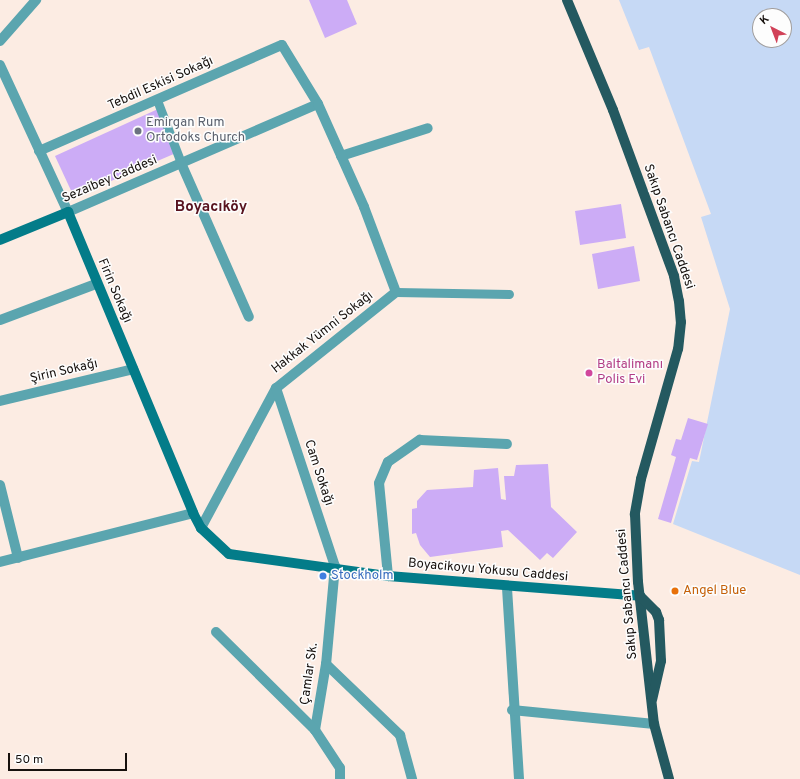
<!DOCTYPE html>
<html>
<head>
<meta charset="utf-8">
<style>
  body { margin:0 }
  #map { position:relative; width:800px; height:779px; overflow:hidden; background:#fcece3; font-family:Overpass,sans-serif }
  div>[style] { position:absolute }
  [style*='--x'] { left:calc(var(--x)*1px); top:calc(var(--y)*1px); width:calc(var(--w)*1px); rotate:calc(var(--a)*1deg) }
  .water>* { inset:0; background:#c6d9f5 }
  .building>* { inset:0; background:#ccacf6 }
  .lane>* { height:9px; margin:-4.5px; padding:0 4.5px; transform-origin:4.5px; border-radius:4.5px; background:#5ba5af }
  .street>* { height:10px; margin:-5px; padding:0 5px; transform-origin:5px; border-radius:5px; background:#5ba5af }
  .secondary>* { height:10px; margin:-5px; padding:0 5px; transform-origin:5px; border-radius:5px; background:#037c89 }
  .primary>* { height:10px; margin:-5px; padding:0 5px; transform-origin:5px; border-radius:5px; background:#245960 }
  .dots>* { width:11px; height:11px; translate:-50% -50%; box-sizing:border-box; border:2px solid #fdfdfd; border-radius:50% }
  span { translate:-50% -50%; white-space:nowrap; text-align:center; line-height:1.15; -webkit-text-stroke:3px #fdfdfd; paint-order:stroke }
  .street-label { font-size:13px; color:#16100d }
  .worship-label { font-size:13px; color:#5b616d }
  .left { translate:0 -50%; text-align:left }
  .hotel-label { font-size:13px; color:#b23c85 }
  .shop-label { font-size:13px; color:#366cbe }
  .food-label { font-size:13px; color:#c56008 }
  .quarter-label { font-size:15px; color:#58131f; font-weight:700 }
  .north { position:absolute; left:752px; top:8px; width:40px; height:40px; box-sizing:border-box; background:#fdfdfd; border:1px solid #a19e9d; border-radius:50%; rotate:318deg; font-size:11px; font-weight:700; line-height:16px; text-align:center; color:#16100d }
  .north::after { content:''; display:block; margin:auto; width:14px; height:18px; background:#d14158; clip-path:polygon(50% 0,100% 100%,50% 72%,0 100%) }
  .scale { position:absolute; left:8px; top:753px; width:119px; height:18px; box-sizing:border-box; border:2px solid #16100d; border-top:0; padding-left:5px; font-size:12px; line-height:14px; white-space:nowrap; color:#16100d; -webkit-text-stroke:3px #fdfdfd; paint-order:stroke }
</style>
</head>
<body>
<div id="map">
  <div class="water">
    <i style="clip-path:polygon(evenodd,619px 0,800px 0,800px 575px,673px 524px,692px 461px,699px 462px,730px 309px,701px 217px,711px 214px,649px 47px,639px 50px,619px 0,760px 16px,784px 16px,784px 40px,760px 40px,760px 16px)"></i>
  </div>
  <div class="building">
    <i style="clip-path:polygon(309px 0,347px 0,357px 24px,325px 38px)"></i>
    <i style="clip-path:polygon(158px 109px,176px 153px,74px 197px,55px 156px)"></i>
    <i style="clip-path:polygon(621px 204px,626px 238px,580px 245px,575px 211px)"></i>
    <i style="clip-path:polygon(634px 246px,640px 281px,598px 289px,592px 254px)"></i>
    <i style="clip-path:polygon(688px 418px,708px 424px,697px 460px,690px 458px,671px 523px,658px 519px,676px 457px,671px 455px,676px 439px,681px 440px)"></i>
    <i style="clip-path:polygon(548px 464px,551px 507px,577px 532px,553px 558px,547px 553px,540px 560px,508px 530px,501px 531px,503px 547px,430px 557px,420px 545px,416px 533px,412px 534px,412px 509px,417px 508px,417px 501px,427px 490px,473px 487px,474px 470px,498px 468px,501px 499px,506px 500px,504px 476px,514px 476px,516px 465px)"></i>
  </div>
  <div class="lane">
    <i style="--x:157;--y:100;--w:67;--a:69.1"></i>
    <i style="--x:396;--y:292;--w:113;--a:1"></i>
  </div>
  <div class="street">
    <i style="--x:0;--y:41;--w:55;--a:-48.7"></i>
    <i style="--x:0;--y:65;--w:162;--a:65.2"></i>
    <i style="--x:68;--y:212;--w:272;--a:-23.4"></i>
    <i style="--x:39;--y:151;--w:265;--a:-23.6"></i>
    <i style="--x:282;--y:45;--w:69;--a:58.6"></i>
    <i style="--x:318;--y:104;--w:113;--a:65.9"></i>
    <i style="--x:364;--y:207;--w:91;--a:69.4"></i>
    <i style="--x:396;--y:292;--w:154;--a:141.3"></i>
    <i style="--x:276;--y:388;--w:159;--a:118.2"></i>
    <i style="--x:341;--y:156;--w:91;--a:-17.8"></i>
    <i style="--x:181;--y:163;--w:168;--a:66.2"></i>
    <i style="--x:0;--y:320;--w:103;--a:-20.6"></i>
    <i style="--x:276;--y:388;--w:188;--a:71.7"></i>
    <i style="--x:335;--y:566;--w:98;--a:95.2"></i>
    <i style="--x:326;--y:664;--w:67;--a:99.5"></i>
    <i style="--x:315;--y:730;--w:45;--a:56.7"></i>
    <i style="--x:340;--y:768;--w:11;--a:90"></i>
    <i style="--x:0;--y:401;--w:137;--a:-13.5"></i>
    <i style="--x:0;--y:485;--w:75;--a:76.1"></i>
    <i style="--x:0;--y:562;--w:199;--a:-14.2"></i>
    <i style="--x:388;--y:576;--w:93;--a:-95.5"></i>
    <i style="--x:379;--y:483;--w:23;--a:-67"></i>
    <i style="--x:388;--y:462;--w:39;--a:-35"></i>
    <i style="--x:420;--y:440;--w:87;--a:2.6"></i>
    <i style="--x:507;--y:588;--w:191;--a:86.4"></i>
    <i style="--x:216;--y:632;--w:139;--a:44.7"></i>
    <i style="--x:326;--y:664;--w:103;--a:43.8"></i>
    <i style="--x:400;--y:735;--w:46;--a:74.7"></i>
    <i style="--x:512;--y:710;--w:143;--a:5.6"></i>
  </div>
  <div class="secondary">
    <i style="--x:0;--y:240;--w:74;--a:-22.4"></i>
    <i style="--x:68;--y:212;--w:326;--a:67.4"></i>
    <i style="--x:193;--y:513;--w:17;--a:62"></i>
    <i style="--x:201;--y:528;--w:38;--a:43"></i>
    <i style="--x:229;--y:554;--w:161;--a:7.9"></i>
    <i style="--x:388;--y:576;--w:253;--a:4.5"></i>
  </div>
  <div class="primary">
    <i style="--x:567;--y:0;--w:119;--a:67.3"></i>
    <i style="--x:613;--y:110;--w:177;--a:69.8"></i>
    <i style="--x:674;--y:276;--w:25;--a:79"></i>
    <i style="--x:679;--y:301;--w:21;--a:85"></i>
    <i style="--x:681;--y:322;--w:27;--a:96"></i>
    <i style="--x:678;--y:349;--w:135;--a:105.9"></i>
    <i style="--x:641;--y:479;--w:36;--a:100"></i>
    <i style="--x:635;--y:514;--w:68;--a:87.5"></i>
    <i style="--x:638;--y:582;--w:143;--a:83.6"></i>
    <i style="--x:654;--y:724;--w:57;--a:74.7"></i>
    <i style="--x:640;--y:596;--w:23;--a:45"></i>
    <i style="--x:656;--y:612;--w:9;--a:69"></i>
    <i style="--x:659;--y:620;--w:41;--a:87.2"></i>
    <i style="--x:661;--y:661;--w:39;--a:103"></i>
  </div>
  <div class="dots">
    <i style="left:138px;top:131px;background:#6b7280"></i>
    <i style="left:589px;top:373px;background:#d1479c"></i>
    <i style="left:323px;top:576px;background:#3f7fe0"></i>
    <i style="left:675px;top:591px;background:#e8710a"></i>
  </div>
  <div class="street-label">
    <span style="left:161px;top:84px;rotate:-24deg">Tebdil Eskisi Sokağı</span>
    <span style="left:110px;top:180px;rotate:-23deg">Sezaibey Caddesi</span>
    <span style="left:668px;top:227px;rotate:71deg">Sakıp Sabancı Caddesi</span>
    <span style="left:114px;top:291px;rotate:67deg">Firin Sokağı</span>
    <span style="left:323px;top:333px;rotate:-38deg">Hakkak Yümni Sokağı</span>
    <span style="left:64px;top:372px;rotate:-13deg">Şirin Sokağı</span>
    <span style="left:318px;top:473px;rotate:72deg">Cam Sokağı</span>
    <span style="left:488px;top:571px;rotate:5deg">Boyacikoyu Yokusu Caddesi</span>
    <span style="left:628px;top:594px;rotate:-95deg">Sakıp Sabancı Caddesi</span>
    <span style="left:310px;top:674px;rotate:-82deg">Çamlar Sk.</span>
  </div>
  <div class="worship-label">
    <span class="left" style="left:146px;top:131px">Emirgan Rum<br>Ortodoks Church</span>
  </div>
  <div class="hotel-label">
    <span class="left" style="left:597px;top:373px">Baltalimanı<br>Polis Evi</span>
  </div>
  <div class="shop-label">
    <span class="left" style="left:331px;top:576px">Stockholm</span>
  </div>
  <div class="food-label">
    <span class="left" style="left:683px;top:591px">Angel Blue</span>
  </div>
  <div class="quarter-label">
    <span style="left:211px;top:208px">Boyacıköy</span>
  </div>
  <div class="north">K</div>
  <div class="scale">50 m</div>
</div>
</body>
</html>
